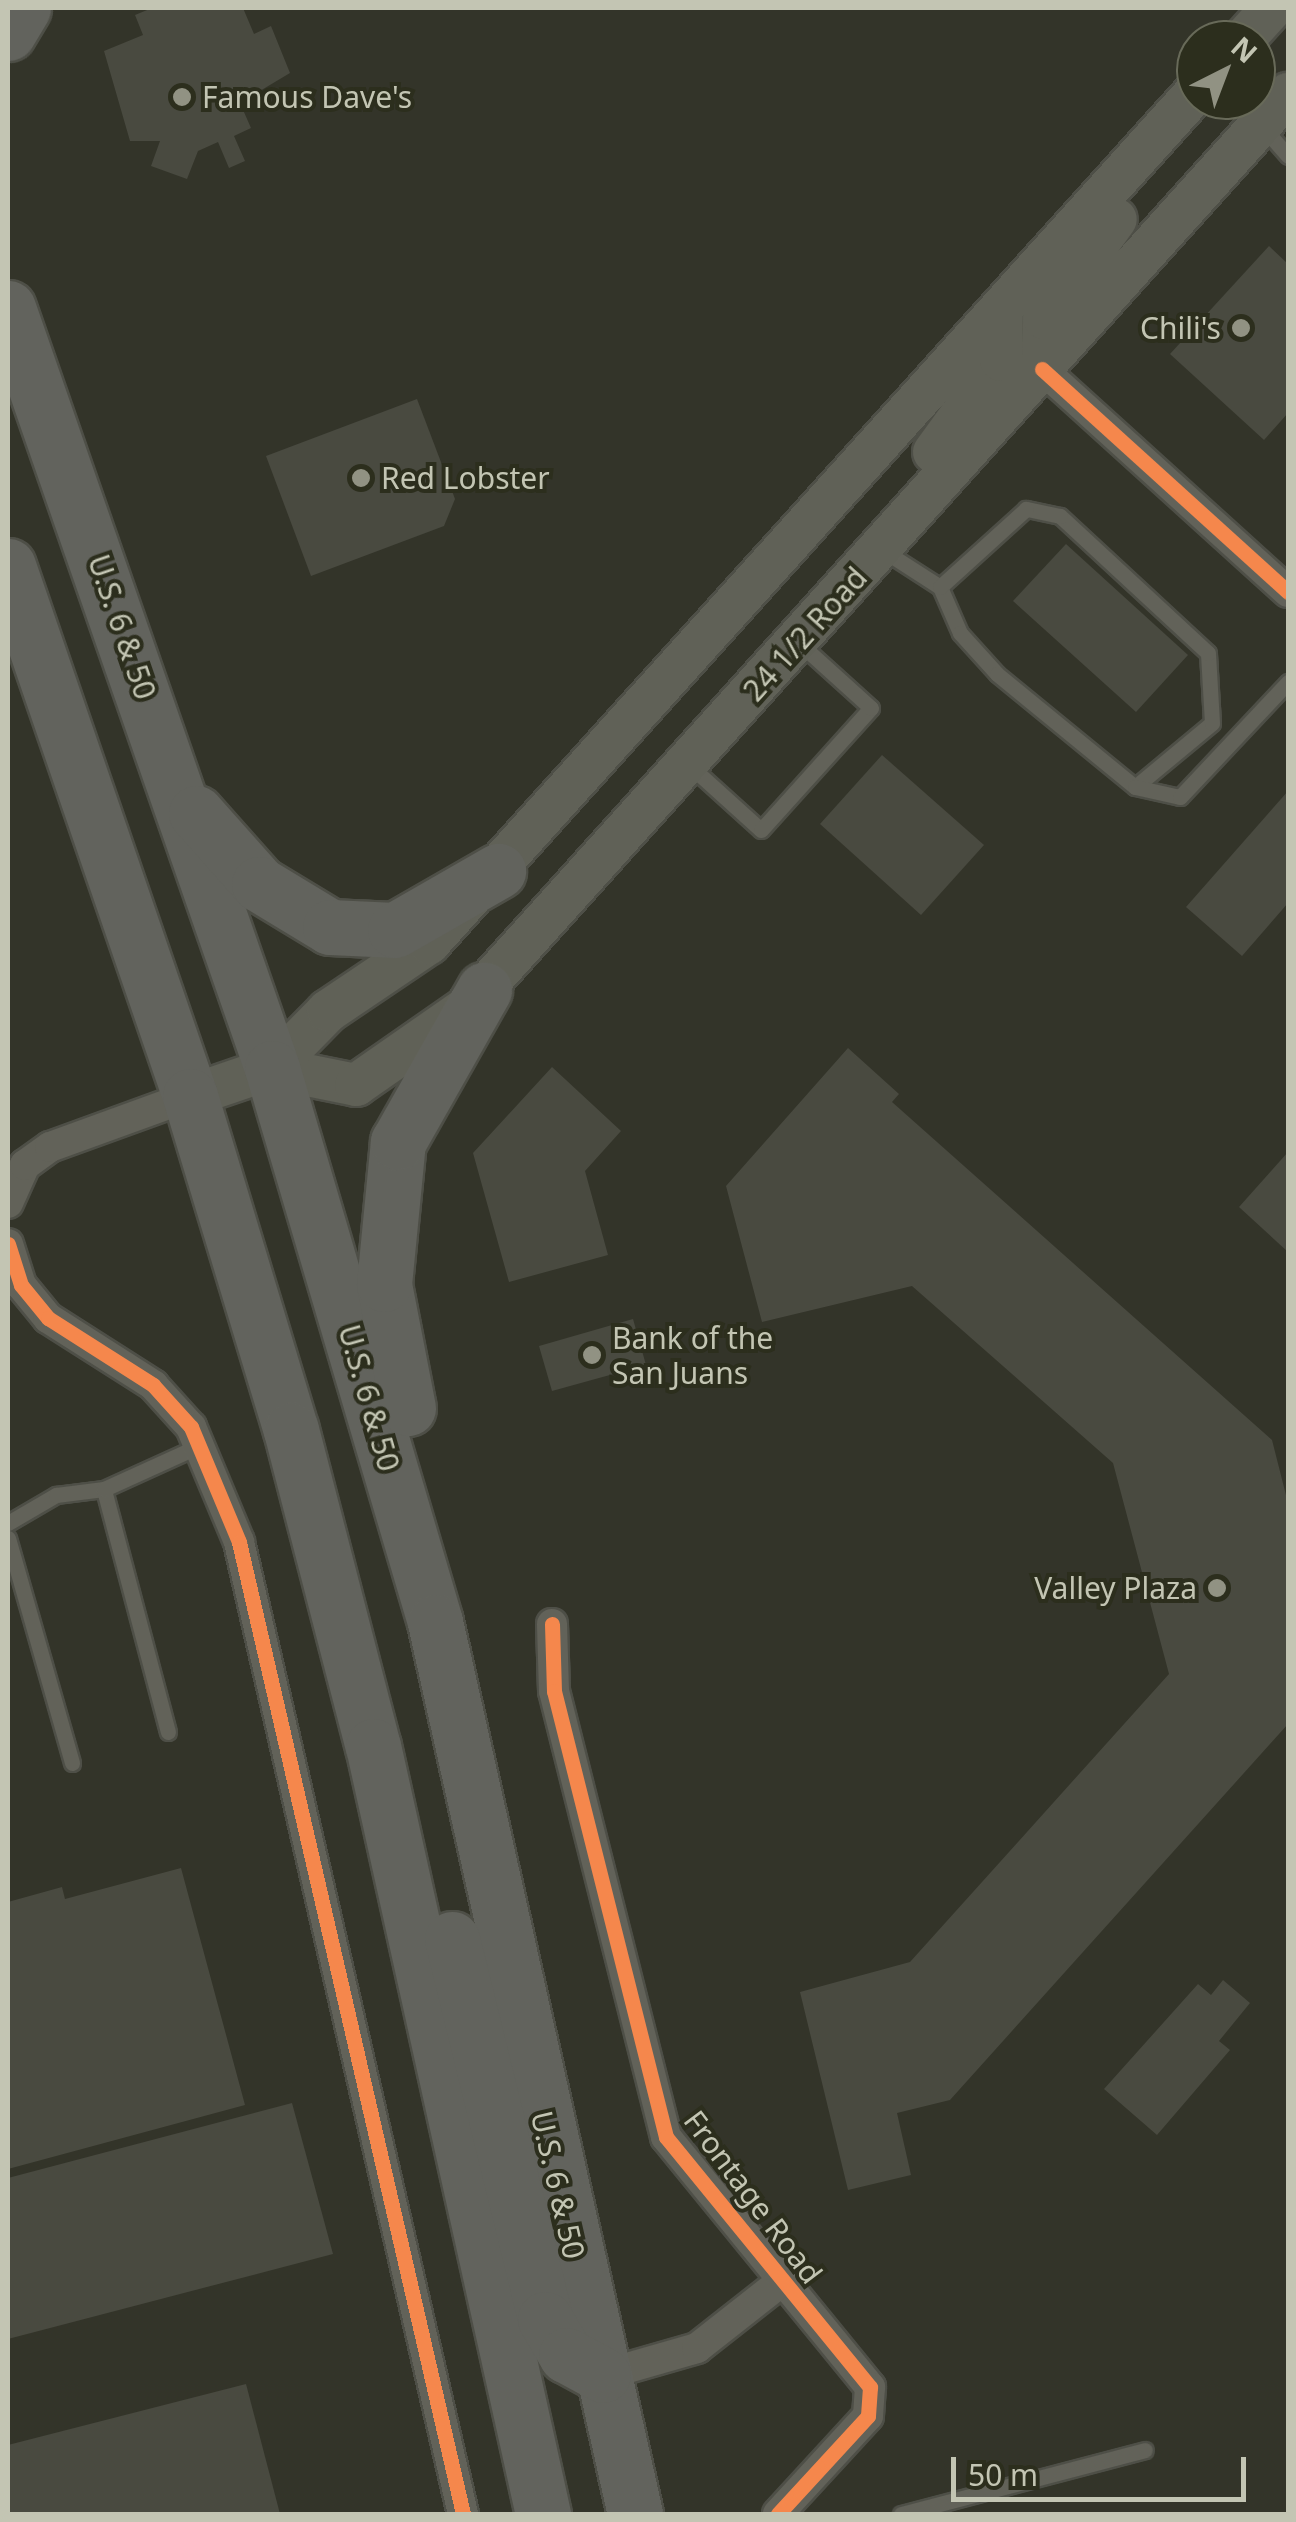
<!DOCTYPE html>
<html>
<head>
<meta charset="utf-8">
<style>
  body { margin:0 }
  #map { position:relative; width:1296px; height:2522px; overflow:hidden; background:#333429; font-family:"Noto Sans",sans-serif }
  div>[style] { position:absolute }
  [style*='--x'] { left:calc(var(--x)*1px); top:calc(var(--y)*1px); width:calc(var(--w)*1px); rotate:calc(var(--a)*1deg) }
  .building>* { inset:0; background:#494a40 }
  .roads { filter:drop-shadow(2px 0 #4e4f47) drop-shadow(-2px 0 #4e4f47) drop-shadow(0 2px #4e4f47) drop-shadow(0 -2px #4e4f47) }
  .lane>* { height:15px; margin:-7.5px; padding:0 7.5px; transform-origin:7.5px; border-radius:7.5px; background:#626259 }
  .street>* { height:30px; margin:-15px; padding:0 15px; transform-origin:15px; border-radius:15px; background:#626259 }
  .secondary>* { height:42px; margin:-21px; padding:0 21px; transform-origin:21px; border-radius:21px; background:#606157 }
  .highway>* { height:55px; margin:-27.5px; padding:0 27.5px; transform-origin:27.5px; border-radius:27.5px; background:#62635d }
  .cycleway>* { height:15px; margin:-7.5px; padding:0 7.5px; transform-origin:7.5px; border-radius:7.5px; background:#f5874c }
  .dots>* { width:28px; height:28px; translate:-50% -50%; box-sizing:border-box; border:5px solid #2c2e1d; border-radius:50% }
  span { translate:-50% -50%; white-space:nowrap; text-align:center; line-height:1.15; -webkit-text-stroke:8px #2c2e1d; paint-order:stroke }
  .poi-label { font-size:30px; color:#c3c5b3 }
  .left { translate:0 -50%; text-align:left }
  .right { translate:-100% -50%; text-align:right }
  .street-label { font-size:30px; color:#c3c5b3 }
  .frame { position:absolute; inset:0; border:10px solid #c3c5b3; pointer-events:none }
  .north { position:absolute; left:1176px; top:20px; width:100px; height:100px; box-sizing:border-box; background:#2c2e1d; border:2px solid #686a59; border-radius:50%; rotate:42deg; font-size:28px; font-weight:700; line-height:40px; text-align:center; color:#c3c5b3 }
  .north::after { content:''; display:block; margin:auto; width:35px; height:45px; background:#919283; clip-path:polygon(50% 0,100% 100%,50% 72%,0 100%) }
  .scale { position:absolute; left:951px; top:2457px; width:295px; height:45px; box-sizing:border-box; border:5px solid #c3c5b3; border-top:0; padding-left:12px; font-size:30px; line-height:35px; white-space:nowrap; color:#c3c5b3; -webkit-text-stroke:8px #2c2e1d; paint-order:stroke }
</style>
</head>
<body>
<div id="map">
  <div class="building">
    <i style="clip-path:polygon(152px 8px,243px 8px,254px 34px,271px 26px,290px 73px,240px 103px,251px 128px,234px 136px,245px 161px,229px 168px,218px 142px,198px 151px,187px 179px,151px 166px,160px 141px,130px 141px,104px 51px,143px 35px,135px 15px)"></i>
    <i style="clip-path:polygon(1269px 246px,1288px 264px,1288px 413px,1264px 440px,1170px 354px)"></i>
    <i style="clip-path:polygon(417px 399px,455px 499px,444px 526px,311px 576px,266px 456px)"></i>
    <i style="clip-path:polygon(1066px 544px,1188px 655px,1136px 712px,1013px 601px)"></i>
    <i style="clip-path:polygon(882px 755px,984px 845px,921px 915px,820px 824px)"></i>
    <i style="clip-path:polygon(1288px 791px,1288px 903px,1242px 956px,1186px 907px)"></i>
    <i style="clip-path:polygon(848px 1048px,899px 1094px,892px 1102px,1272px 1440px,1288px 1503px,1288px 1724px,950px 2100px,897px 2113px,911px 2175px,848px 2190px,800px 1992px,910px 1962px,1169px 1674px,1113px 1463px,912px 1286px,762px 1322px,726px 1186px)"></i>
    <i style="clip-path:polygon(552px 1067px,621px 1131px,585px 1171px,608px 1255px,509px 1282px,473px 1153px)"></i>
    <i style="clip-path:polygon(1288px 1152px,1288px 1252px,1239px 1207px)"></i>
    <i style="clip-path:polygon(633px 1319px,646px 1365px,552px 1391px,539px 1346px)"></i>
    <i style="clip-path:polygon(181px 1868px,245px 2105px,8px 2169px,8px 1902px,62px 1887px,65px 1899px)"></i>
    <i style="clip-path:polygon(1223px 1980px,1250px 2003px,1219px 2041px,1230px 2050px,1157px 2135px,1104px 2089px,1198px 1984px,1211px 1995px)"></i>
    <i style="clip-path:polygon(292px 2103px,333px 2254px,8px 2339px,8px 2178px)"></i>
    <i style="clip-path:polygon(246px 2384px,280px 2514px,8px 2514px,8px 2445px)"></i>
  </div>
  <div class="roads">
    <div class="lane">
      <i style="--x:1261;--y:125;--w:41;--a:48.9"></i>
      <i style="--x:881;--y:549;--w:70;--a:32.8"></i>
      <i style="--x:940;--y:587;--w:50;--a:66.5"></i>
      <i style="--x:960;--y:633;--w:55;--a:47.9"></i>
      <i style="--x:997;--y:674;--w:178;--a:39.3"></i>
      <i style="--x:1135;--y:787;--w:100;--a:-39.7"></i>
      <i style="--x:1212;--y:723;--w:70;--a:-93.3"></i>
      <i style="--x:1208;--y:653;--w:202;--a:-137.2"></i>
      <i style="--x:1060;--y:516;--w:35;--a:-168"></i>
      <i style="--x:1026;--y:509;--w:116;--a:137.8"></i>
      <i style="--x:688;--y:764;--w:98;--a:42.1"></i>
      <i style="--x:761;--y:830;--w:164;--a:-48"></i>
      <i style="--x:871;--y:708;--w:98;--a:-137.9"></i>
      <i style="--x:1135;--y:787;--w:46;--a:12.5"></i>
      <i style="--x:1180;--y:797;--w:158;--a:-46.8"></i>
      <i style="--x:8;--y:1523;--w:56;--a:-30.3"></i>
      <i style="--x:56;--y:1495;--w:48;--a:-7.1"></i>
      <i style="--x:8;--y:1538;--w:234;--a:74.1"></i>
      <i style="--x:168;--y:1732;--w:251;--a:-104.8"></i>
      <i style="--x:104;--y:1489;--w:107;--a:-24.4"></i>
      <i style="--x:901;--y:2514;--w:252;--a:-14.7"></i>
    </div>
    <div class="street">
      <i style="--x:1042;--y:369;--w:332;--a:42.2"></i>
      <i style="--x:8;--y:1203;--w:42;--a:-65.9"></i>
      <i style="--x:25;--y:1165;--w:31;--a:-36"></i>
      <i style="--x:50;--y:1147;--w:149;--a:-20"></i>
      <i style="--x:8;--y:1244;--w:43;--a:72.4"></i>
      <i style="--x:21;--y:1285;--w:43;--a:50.7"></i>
      <i style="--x:48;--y:1318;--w:125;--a:32.5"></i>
      <i style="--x:153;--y:1385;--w:57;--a:47.9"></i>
      <i style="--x:191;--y:1427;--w:125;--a:67.3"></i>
      <i style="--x:239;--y:1542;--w:997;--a:77.02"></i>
      <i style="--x:552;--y:1624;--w:67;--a:88.3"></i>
      <i style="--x:554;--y:1691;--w:460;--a:75.9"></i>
      <i style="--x:666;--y:2137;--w:323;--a:50.8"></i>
      <i style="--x:870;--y:2387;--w:29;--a:94"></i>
      <i style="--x:868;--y:2416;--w:133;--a:132.6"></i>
      <i style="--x:603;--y:2375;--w:98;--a:-16"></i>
      <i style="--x:697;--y:2348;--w:108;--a:-38.2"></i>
    </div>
    <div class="secondary">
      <i style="--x:1243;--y:40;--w:43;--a:-47.8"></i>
      <i style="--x:1042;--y:369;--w:51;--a:-87.8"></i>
      <i style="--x:1044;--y:318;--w:122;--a:-54"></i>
      <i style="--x:934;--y:452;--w:114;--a:-53.9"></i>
      <i style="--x:1001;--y:360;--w:53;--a:-88.9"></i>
      <i style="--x:272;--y:1068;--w:86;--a:11.4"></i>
      <i style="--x:356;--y:1085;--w:133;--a:-34.9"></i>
      <i style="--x:465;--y:1009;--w:1231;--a:-48.03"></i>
      <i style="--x:190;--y:1096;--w:87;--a:-18.9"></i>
      <i style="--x:272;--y:1068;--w:80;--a:-45.5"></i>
      <i style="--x:328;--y:1011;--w:122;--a:-34"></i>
      <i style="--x:429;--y:943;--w:1146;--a:-47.97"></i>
    </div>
    <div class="highway">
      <i style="--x:8;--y:33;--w:29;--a:-59"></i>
      <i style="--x:8;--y:308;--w:805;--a:70.84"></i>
      <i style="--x:272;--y:1068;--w:577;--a:73.6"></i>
      <i style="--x:435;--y:1622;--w:914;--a:77.36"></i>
      <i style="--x:8;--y:566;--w:560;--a:71.05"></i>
      <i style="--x:190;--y:1096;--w:349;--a:73.2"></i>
      <i style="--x:291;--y:1430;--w:326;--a:75.5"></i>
      <i style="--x:373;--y:1746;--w:787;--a:77.52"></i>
      <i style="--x:196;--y:813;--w:95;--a:48.4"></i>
      <i style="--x:259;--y:884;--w:83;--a:31.2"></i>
      <i style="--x:330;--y:927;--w:65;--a:2.6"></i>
      <i style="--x:395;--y:930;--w:119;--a:-29.8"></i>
      <i style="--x:408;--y:1408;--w:126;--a:-101"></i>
      <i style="--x:384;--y:1284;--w:143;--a:-84.4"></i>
      <i style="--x:398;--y:1142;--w:175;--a:-60.5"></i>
      <i style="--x:452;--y:1939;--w:391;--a:76.2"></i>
      <i style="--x:545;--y:2319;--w:42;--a:59.7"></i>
      <i style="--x:566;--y:2355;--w:42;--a:28.4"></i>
    </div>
  </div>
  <div class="cycleway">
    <i style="--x:1042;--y:369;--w:332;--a:42.2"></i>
    <i style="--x:8;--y:1244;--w:43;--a:72.4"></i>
    <i style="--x:21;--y:1285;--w:43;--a:50.7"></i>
    <i style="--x:48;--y:1318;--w:125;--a:32.5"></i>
    <i style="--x:153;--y:1385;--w:57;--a:47.9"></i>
    <i style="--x:191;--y:1427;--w:125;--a:67.3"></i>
    <i style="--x:239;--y:1542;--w:997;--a:77.02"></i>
    <i style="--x:552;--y:1624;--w:67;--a:88.3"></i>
    <i style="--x:554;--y:1691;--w:460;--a:75.9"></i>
    <i style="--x:666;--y:2137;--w:323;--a:50.8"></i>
    <i style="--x:870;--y:2387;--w:29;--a:94"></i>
    <i style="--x:868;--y:2416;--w:133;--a:132.6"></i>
  </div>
  <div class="dots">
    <i style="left:182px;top:97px;background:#919283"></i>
    <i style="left:1241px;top:328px;background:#919283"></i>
    <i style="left:361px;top:478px;background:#919283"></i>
    <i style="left:592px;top:1355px;background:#919283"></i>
    <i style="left:1217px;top:1588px;background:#919283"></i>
  </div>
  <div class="poi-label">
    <span class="left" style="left:202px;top:97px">Famous Dave's</span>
    <span class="right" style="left:1221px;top:328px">Chili's</span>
    <span class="left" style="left:381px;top:478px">Red Lobster</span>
    <span class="left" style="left:612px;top:1355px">Bank of the<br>San Juans</span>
    <span class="right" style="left:1197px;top:1588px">Valley Plaza</span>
  </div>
  <div class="street-label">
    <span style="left:122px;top:627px;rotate:71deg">U.S. 6 &amp; 50</span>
    <span style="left:805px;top:634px;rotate:-48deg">24 1/2 Road</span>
    <span style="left:369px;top:1398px;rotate:74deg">U.S. 6 &amp; 50</span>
    <span style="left:558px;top:2185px;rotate:77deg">U.S. 6 &amp; 50</span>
    <span style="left:753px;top:2197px;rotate:53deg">Frontage Road</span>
  </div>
  <div class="frame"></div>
  <div class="north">N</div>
  <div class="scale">50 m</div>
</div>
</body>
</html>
